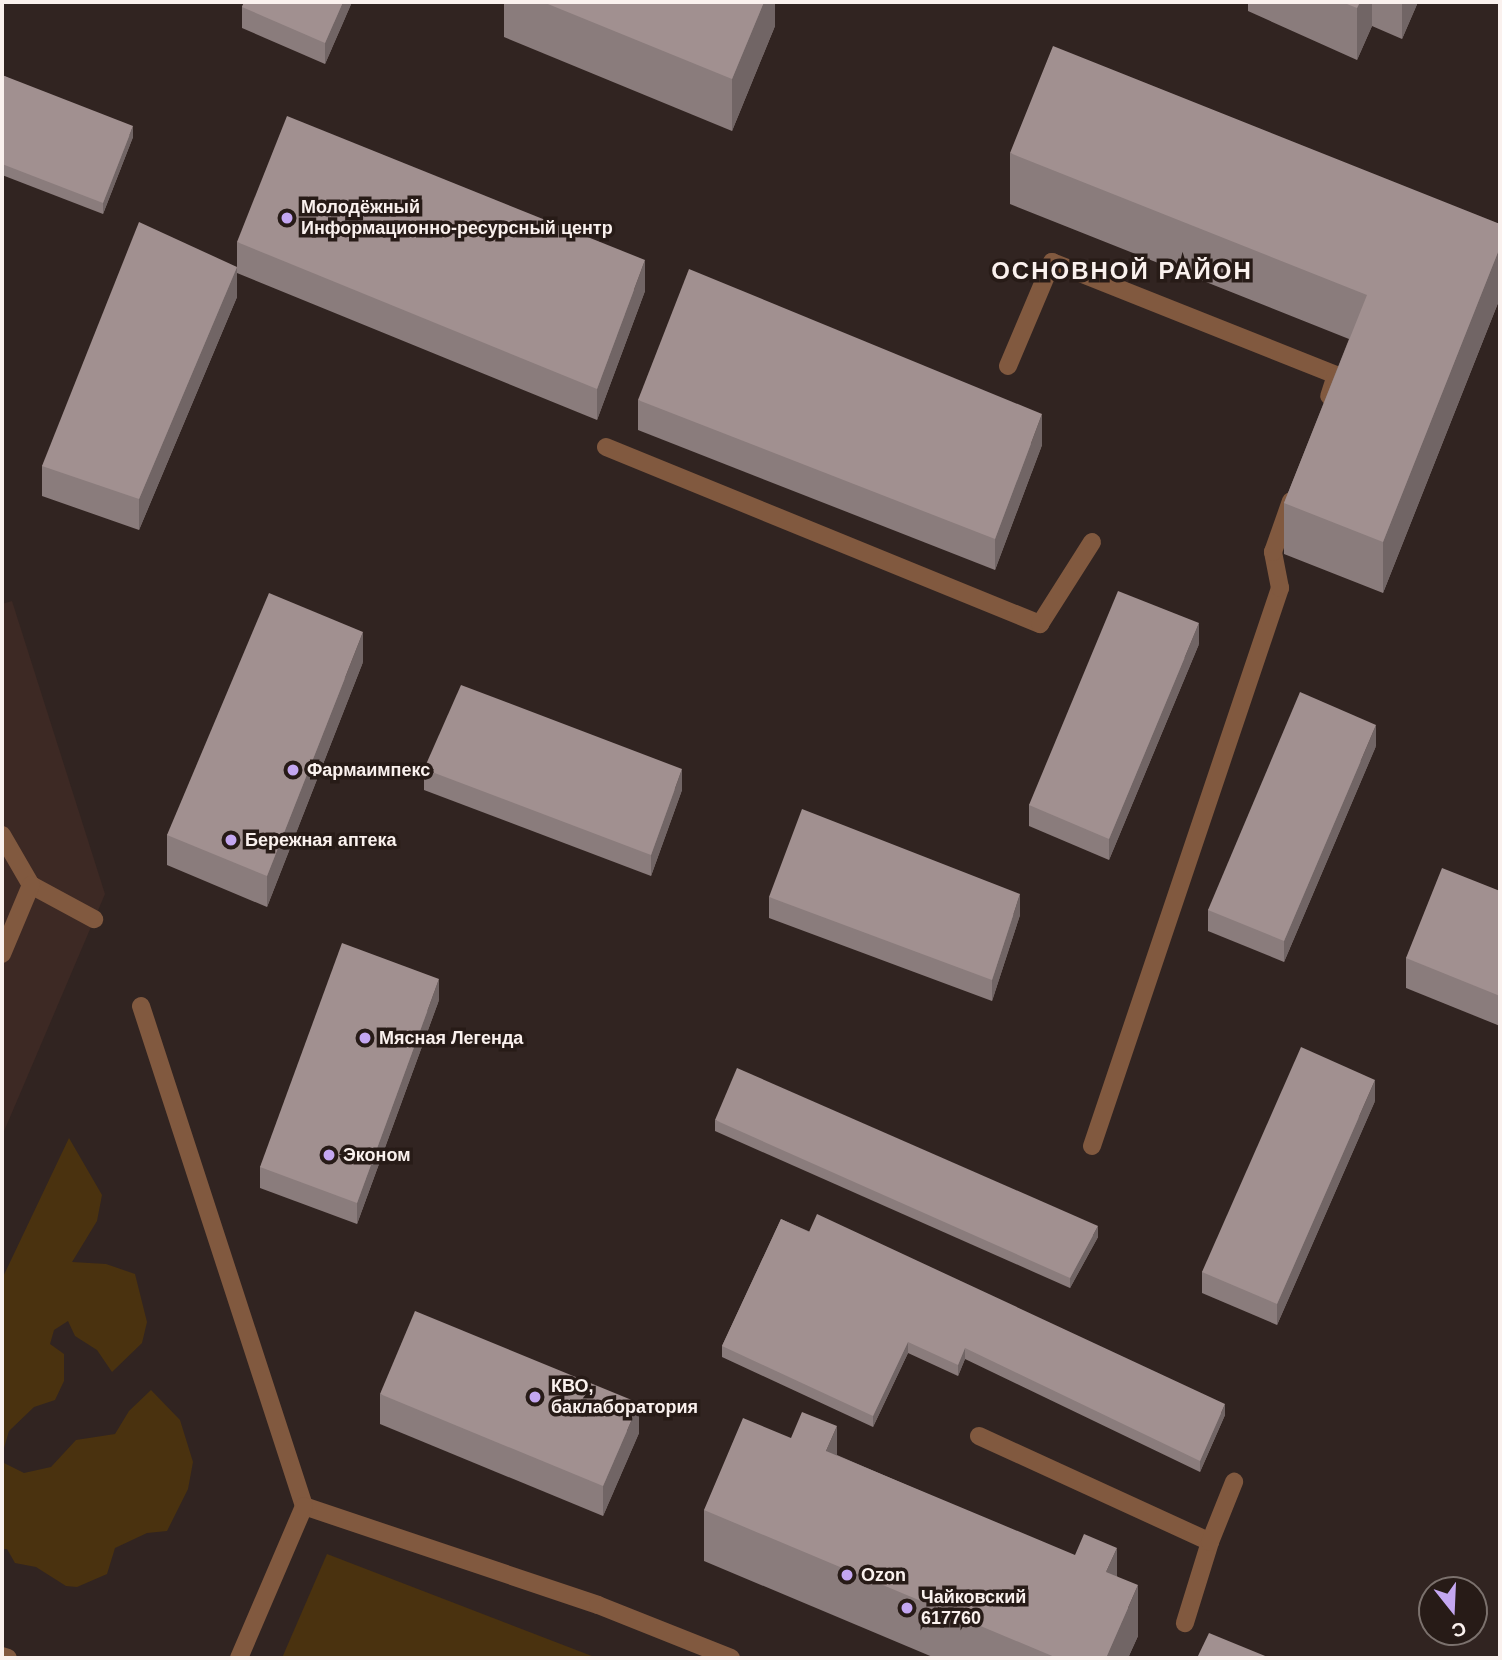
<!DOCTYPE html>
<html>
<head>
<meta charset="utf-8">
<style>
  body { margin:0 }
  #map { position:relative; width:1502px; height:1660px; overflow:hidden; background:#312421; font-family:Helvetica,sans-serif }
  div>[style] { position:absolute }
  [style*='--x'] { left:calc(var(--x)*1px); top:calc(var(--y)*1px); width:calc(var(--w)*1px); rotate:calc(var(--a)*1deg) }
  .built>* { inset:0; background:#3d2924 }
  .green>* { inset:0; background:#4a320f }
  .minor>* { height:18px; margin:-9px; padding:0 9px; transform-origin:9px; border-radius:9px; background:#81593f }
  .wall>* { inset:0; background:#8a7c7c }
  .shaded-wall>* { inset:0; background:#716565 }
  .building>* { inset:0; background:#a19090 }
  .dots>* { width:19px; height:19px; translate:-50% -50%; box-sizing:border-box; border:4px solid #271b17; border-radius:50% }
  span { translate:-50% -50%; white-space:nowrap; text-align:center; line-height:1.15; -webkit-text-stroke:7px #271b17; paint-order:stroke }
  .poi-label { font-size:18px; color:#faf1ee; font-weight:700 }
  .left { translate:0 -50%; text-align:left }
  .district-label { font-size:24px; color:#faf1ee; font-weight:700; letter-spacing:2px }
  .frame { position:absolute; inset:0; border:4px solid #faf1ee; pointer-events:none }
  .north { position:absolute; left:1418px; top:1576px; width:70px; height:70px; box-sizing:border-box; background:#271b17; border:2px solid #7b716d; border-radius:50%; rotate:162deg; font-size:19px; font-weight:700; line-height:28px; text-align:center; color:#faf1ee }
  .north::after { content:''; display:block; margin:auto; width:24px; height:32px; background:#c4a7f1; clip-path:polygon(50% 0,100% 100%,50% 72%,0 100%) }
</style>
</head>
<body>
<div id="map">
  <div class="built">
    <i style="clip-path:polygon(12px 601px,105px 894px,2px 1136px,2px 604px)"></i>
  </div>
  <div class="green">
    <i style="clip-path:polygon(69px 1138px,102px 1195px,97px 1221px,72px 1262px,106px 1264px,135px 1274px,147px 1322px,142px 1343px,112px 1372px,97px 1350px,75px 1336px,68px 1321px,54px 1330px,50px 1344px,64px 1354px,64px 1381px,55px 1400px,34px 1407px,9px 1431px,2px 1455px,2px 1279px)"></i>
    <i style="clip-path:polygon(151px 1390px,180px 1420px,193px 1462px,188px 1489px,167px 1531px,147px 1533px,115px 1548px,107px 1574px,77px 1587px,66px 1586px,36px 1567px,15px 1563px,7px 1549px,2px 1549px,2px 1462px,24px 1473px,51px 1467px,76px 1440px,115px 1434px,129px 1411px)"></i>
    <i style="clip-path:polygon(327px 1554px,597px 1658px,282px 1658px)"></i>
  </div>
  <div class="minor">
    <i style="--x:1008;--y:366;--w:113;--a:-67.1"></i>
    <i style="--x:1052;--y:262;--w:306;--a:21.7"></i>
    <i style="--x:1336;--y:375;--w:22;--a:108"></i>
    <i style="--x:606;--y:447;--w:469;--a:22.2"></i>
    <i style="--x:1040;--y:624;--w:97;--a:-57.6"></i>
    <i style="--x:2;--y:835;--w:58;--a:59.9"></i>
    <i style="--x:31;--y:885;--w:72;--a:28.4"></i>
    <i style="--x:2;--y:954;--w:75;--a:-67.2"></i>
    <i style="--x:141;--y:1006;--w:526;--a:71.94"></i>
    <i style="--x:304;--y:1506;--w:310;--a:18.6"></i>
    <i style="--x:598;--y:1605;--w:143;--a:21.7"></i>
    <i style="--x:1092;--y:1146;--w:589;--a:-71.38"></i>
    <i style="--x:1280;--y:588;--w:37;--a:-101"></i>
    <i style="--x:1273;--y:552;--w:54;--a:-70.6"></i>
    <i style="--x:979;--y:1436;--w:254;--a:24.6"></i>
    <i style="--x:1210;--y:1542;--w:85;--a:107.2"></i>
    <i style="--x:1210;--y:1542;--w:65;--a:-68.2"></i>
    <i style="--x:2;--y:1656;--w:6;--a:18"></i>
    <i style="--x:239;--y:1658;--w:165;--a:-66.8"></i>
  </div>
  <div class="wall">
    <i style="clip-path:polygon(244px 2px,352px 2px,325px 64px,242px 28px,242px 7px)"></i>
    <i style="clip-path:polygon(504px 2px,775px 2px,775px 26px,732px 131px,504px 37px)"></i>
    <i style="clip-path:polygon(1248px 2px,1418px 2px,1402px 39px,1372px 26px,1357px 60px,1248px 11px)"></i>
    <i style="clip-path:polygon(2px 75px,133px 137px,103px 214px,2px 175px)"></i>
    <i style="clip-path:polygon(1010px 153px,1500px 224px,1500px 298px,1383px 593px,1284px 554px,1284px 503px,1349px 339px,1010px 204px)"></i>
    <i style="clip-path:polygon(237px 242px,645px 291px,597px 420px,237px 273px,237px 297px,139px 530px,42px 496px,42px 466px,237px 267px)"></i>
    <i style="clip-path:polygon(638px 400px,1042px 445px,995px 570px,638px 430px)"></i>
    <i style="clip-path:polygon(1199px 644px,1109px 860px,1029px 826px,1029px 805px)"></i>
    <i style="clip-path:polygon(363px 662px,267px 907px,167px 865px,167px 835px)"></i>
    <i style="clip-path:polygon(1376px 746px,1284px 962px,1208px 931px,1208px 910px)"></i>
    <i style="clip-path:polygon(424px 769px,682px 790px,651px 876px,424px 790px)"></i>
    <i style="clip-path:polygon(1500px 891px,1500px 1026px,1406px 988px,1406px 958px)"></i>
    <i style="clip-path:polygon(769px 897px,1020px 915px,992px 1001px,769px 918px)"></i>
    <i style="clip-path:polygon(439px 1000px,357px 1224px,260px 1188px,260px 1167px)"></i>
    <i style="clip-path:polygon(1375px 1101px,1277px 1325px,1202px 1293px,1202px 1272px)"></i>
    <i style="clip-path:polygon(715px 1120px,1098px 1237px,1070px 1288px,715px 1131px)"></i>
    <i style="clip-path:polygon(781px 1219px,1225px 1415px,1200px 1472px,965px 1359px,958px 1376px,908px 1353px,873px 1427px,722px 1357px,722px 1346px)"></i>
    <i style="clip-path:polygon(380px 1394px,639px 1433px,603px 1516px,380px 1424px)"></i>
    <i style="clip-path:polygon(837px 1455px,1117px 1576px,1138px 1636px,1128px 1658px,935px 1658px,704px 1561px,704px 1510px)"></i>
  </div>
  <div class="shaded-wall">
    <i style="clip-path:polygon(343px 2px,352px 2px,325px 64px,325px 43px)"></i>
    <i style="clip-path:polygon(764px 2px,775px 2px,775px 26px,732px 131px,732px 79px)"></i>
    <i style="clip-path:polygon(1360px 2px,1372px 2px,1372px 26px,1357px 60px,1357px 8px)"></i>
    <i style="clip-path:polygon(1402px 2px,1418px 2px,1402px 39px)"></i>
    <i style="clip-path:polygon(133px 126px,133px 137px,103px 214px,103px 203px)"></i>
    <i style="clip-path:polygon(1500px 247px,1500px 298px,1383px 593px,1383px 542px)"></i>
    <i style="clip-path:polygon(645px 260px,645px 291px,597px 420px,597px 389px)"></i>
    <i style="clip-path:polygon(237px 267px,237px 297px,139px 530px,139px 499px)"></i>
    <i style="clip-path:polygon(1042px 414px,1042px 445px,995px 570px,995px 539px)"></i>
    <i style="clip-path:polygon(1199px 623px,1199px 644px,1109px 860px,1109px 839px)"></i>
    <i style="clip-path:polygon(363px 632px,363px 662px,267px 907px,267px 876px)"></i>
    <i style="clip-path:polygon(1376px 725px,1376px 746px,1284px 962px,1284px 941px)"></i>
    <i style="clip-path:polygon(682px 769px,682px 790px,651px 876px,651px 855px)"></i>
    <i style="clip-path:polygon(1020px 894px,1020px 915px,992px 1001px,992px 980px)"></i>
    <i style="clip-path:polygon(439px 979px,439px 1000px,357px 1224px,357px 1203px)"></i>
    <i style="clip-path:polygon(1375px 1080px,1375px 1101px,1277px 1325px,1277px 1304px)"></i>
    <i style="clip-path:polygon(1098px 1226px,1098px 1237px,1070px 1288px,1070px 1278px)"></i>
    <i style="clip-path:polygon(908px 1342px,908px 1353px,873px 1427px,873px 1416px)"></i>
    <i style="clip-path:polygon(965px 1348px,965px 1359px,958px 1376px,958px 1365px)"></i>
    <i style="clip-path:polygon(639px 1403px,639px 1433px,603px 1516px,603px 1486px)"></i>
    <i style="clip-path:polygon(1225px 1404px,1225px 1415px,1200px 1472px,1200px 1461px)"></i>
    <i style="clip-path:polygon(837px 1426px,837px 1478px,826px 1451px)"></i>
    <i style="clip-path:polygon(1117px 1548px,1117px 1599px,1106px 1572px)"></i>
    <i style="clip-path:polygon(1138px 1585px,1138px 1636px,1128px 1658px,1106px 1658px)"></i>
  </div>
  <div class="building">
    <i style="clip-path:polygon(244px 2px,343px 2px,325px 43px,242px 7px)"></i>
    <i style="clip-path:polygon(543px 2px,764px 2px,732px 79px)"></i>
    <i style="clip-path:polygon(1342px 2px,1360px 2px,1357px 8px)"></i>
    <i style="clip-path:polygon(1053px 46px,1500px 224px,1500px 247px,1383px 542px,1284px 503px,1367px 295px,1010px 153px)"></i>
    <i style="clip-path:polygon(2px 75px,133px 126px,103px 203px,2px 164px)"></i>
    <i style="clip-path:polygon(287px 116px,645px 260px,597px 389px,237px 242px)"></i>
    <i style="clip-path:polygon(139px 222px,237px 267px,139px 499px,42px 466px)"></i>
    <i style="clip-path:polygon(689px 269px,1042px 414px,995px 539px,638px 400px)"></i>
    <i style="clip-path:polygon(1118px 591px,1199px 623px,1109px 839px,1029px 805px)"></i>
    <i style="clip-path:polygon(269px 593px,363px 632px,267px 876px,167px 835px)"></i>
    <i style="clip-path:polygon(461px 685px,682px 769px,651px 855px,424px 769px)"></i>
    <i style="clip-path:polygon(1300px 692px,1376px 725px,1284px 941px,1208px 910px)"></i>
    <i style="clip-path:polygon(802px 809px,1020px 894px,992px 980px,769px 897px)"></i>
    <i style="clip-path:polygon(1442px 868px,1500px 891px,1500px 996px,1406px 958px)"></i>
    <i style="clip-path:polygon(342px 943px,439px 979px,357px 1203px,260px 1167px)"></i>
    <i style="clip-path:polygon(1301px 1047px,1375px 1080px,1277px 1304px,1202px 1272px)"></i>
    <i style="clip-path:polygon(737px 1068px,1098px 1226px,1070px 1278px,715px 1120px)"></i>
    <i style="clip-path:polygon(817px 1214px,1225px 1404px,1200px 1461px,965px 1348px,958px 1365px,908px 1342px,873px 1416px,722px 1346px,781px 1219px,809px 1232px)"></i>
    <i style="clip-path:polygon(415px 1311px,639px 1403px,603px 1486px,380px 1394px)"></i>
    <i style="clip-path:polygon(802px 1412px,837px 1426px,826px 1451px,1075px 1555px,1084px 1534px,1117px 1548px,1106px 1572px,1138px 1585px,1106px 1658px,1057px 1658px,704px 1510px,743px 1418px,791px 1438px)"></i>
    <i style="clip-path:polygon(1209px 1633px,1270px 1658px,1197px 1658px)"></i>
  </div>
  <div class="dots">
    <i style="left:287px;top:218px;background:#c4a7f1"></i>
    <i style="left:293px;top:770px;background:#c4a7f1"></i>
    <i style="left:231px;top:840px;background:#c4a7f1"></i>
    <i style="left:365px;top:1038px;background:#c4a7f1"></i>
    <i style="left:329px;top:1155px;background:#c4a7f1"></i>
    <i style="left:535px;top:1397px;background:#c4a7f1"></i>
    <i style="left:847px;top:1575px;background:#c4a7f1"></i>
    <i style="left:907px;top:1608px;background:#c4a7f1"></i>
  </div>
  <div class="poi-label">
    <span class="left" style="left:301px;top:218px">Молодёжный<br>Информационно-ресурсный центр</span>
    <span class="left" style="left:307px;top:770px">Фармаимпекс</span>
    <span class="left" style="left:245px;top:840px">Бережная аптека</span>
    <span class="left" style="left:379px;top:1038px">Мясная Легенда</span>
    <span class="left" style="left:343px;top:1155px">Эконом</span>
    <span class="left" style="left:551px;top:1397px">КВО,<br>баклаборатория</span>
    <span class="left" style="left:861px;top:1575px">Ozon</span>
    <span class="left" style="left:921px;top:1608px">Чайковский<br>617760</span>
  </div>
  <div class="district-label">
    <span style="left:1122px;top:271px">ОСНОВНОЙ РАЙОН</span>
  </div>
  <div class="frame"></div>
  <div class="north">С</div>
</div>
</body>
</html>
